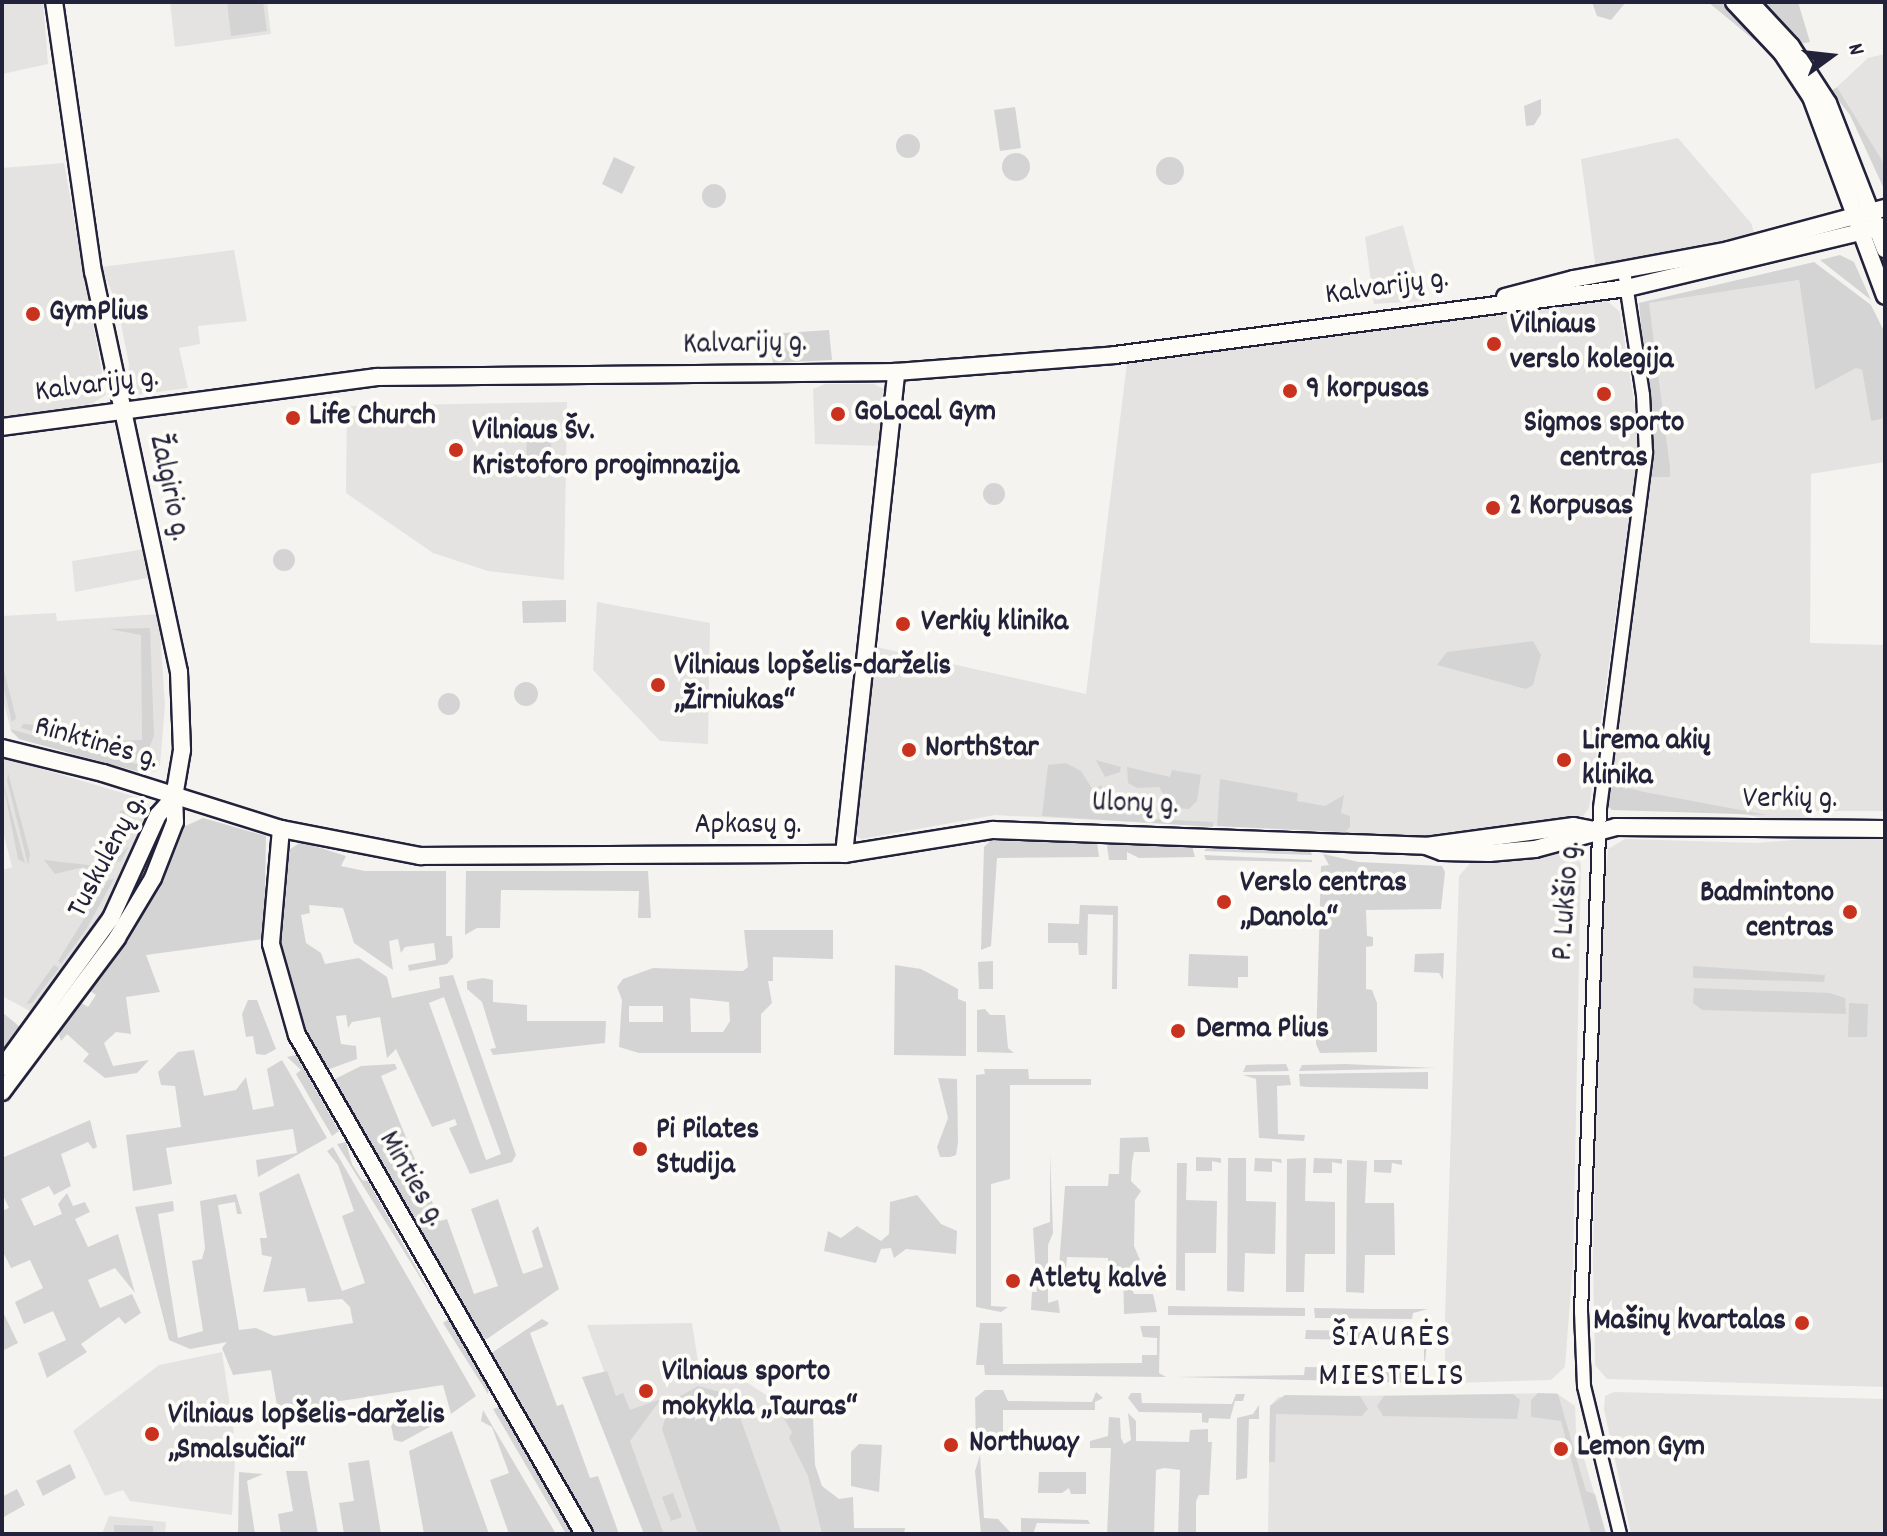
<!DOCTYPE html>
<html>
<head>
<meta charset="utf-8">
<style>
  body { margin:0 }
  #map { position:relative; width:1887px; height:1536px; overflow:hidden; background:#f4f3ef; font-family:Dekko,sans-serif }
  div>[style] { position:absolute }
  [style*='--x'] { left:calc(var(--x)*1px); top:calc(var(--y)*1px); width:calc(var(--w)*1px); rotate:calc(var(--a)*1deg) }
  .built>* { inset:0; background:#e4e3e2 }
  .green>* { inset:0; background:#d5d4d5 }
  .round { border-radius:50% }
  .roads { filter:drop-shadow(2px 0 #22223b) drop-shadow(-2px 0 #22223b) drop-shadow(0 2px #22223b) drop-shadow(0 -2px #22223b) }
  .minor>* { height:12px; margin:-6px; padding:0 6px; transform-origin:6px; border-radius:6px; background:#fdfcf7 }
  .major>* { height:16px; margin:-8px; padding:0 8px; transform-origin:8px; border-radius:8px; background:#fdfcf7 }
  .dots>* { width:22px; height:22px; translate:-50% -50%; box-sizing:border-box; border:4px solid #fdfcf7; border-radius:50% }
  span { translate:-50% -50%; white-space:nowrap; text-align:center; line-height:1.15; -webkit-text-stroke:8px #fdfcf7; paint-order:stroke }
  .street-label { font-size:30px; color:#22223b }
  .poi-label { font-size:30px; color:#22223b; font-weight:700 }
  .left { translate:0 -50%; text-align:left }
  .right { translate:-100% -50%; text-align:right }
  .quarter-label { font-size:34px; color:#22223b; letter-spacing:2px }
  .frame { position:absolute; inset:0; border:4px solid #22223b; pointer-events:none }
  .north { position:absolute; left:1791px; top:16px; width:80px; height:80px; -webkit-text-stroke:6px #fdfcf7; paint-order:stroke; rotate:75deg; font-size:22px; font-weight:700; line-height:32px; text-align:center; color:#22223b }
  .north::after { content:''; display:block; margin:auto; width:28px; height:36px; background:#22223b; clip-path:polygon(50% 0,100% 100%,50% 72%,0 100%) }
</style>
</head>
<body>
<div id="map">
  <div class="built">
    <i style="clip-path:polygon(2px 2px,43px 2px,48px 64px,2px 74px)"></i>
    <i style="clip-path:polygon(170px 2px,267px 2px,271px 34px,175px 47px)"></i>
    <i style="clip-path:polygon(1885px 54px,1885px 165px,1837px 87px,1868px 58px)"></i>
    <i style="clip-path:polygon(1678px 138px,1751px 223px,1755px 235px,1596px 270px,1581px 159px)"></i>
    <i style="clip-path:polygon(64px 163px,106px 395px,86px 407px,2px 418px,2px 168px)"></i>
    <i style="clip-path:polygon(1403px 225px,1423px 301px,1374px 304px,1365px 237px)"></i>
    <i style="clip-path:polygon(234px 250px,247px 321px,198px 326px,200px 344px,179px 348px,188px 388px,135px 395px,128px 387px,129px 364px,117px 304px,101px 267px)"></i>
    <i style="clip-path:polygon(1799px 280px,1815px 390px,1856px 367px,1862px 370px,1871px 420px,1885px 418px,1885px 462px,1811px 474px,1810px 643px,1885px 645px,1885px 811px,1811px 811px,1810px 819px,1765px 819px,1606px 783px,1650px 477px,1670px 476px,1648px 303px)"></i>
    <i style="clip-path:polygon(1607px 301px,1620px 312px,1640px 440px,1589px 808px,1583px 816px,1436px 837px,995px 815px,862px 839px,854px 836px,876px 647px,1086px 694px,1127px 363px)"></i>
    <i style="clip-path:polygon(825px 384px,874px 384px,884px 389px,883px 446px,815px 444px,813px 389px)"></i>
    <i style="clip-path:polygon(567px 402px,564px 580px,488px 571px,433px 553px,346px 493px,347px 406px)"></i>
    <i style="clip-path:polygon(145px 549px,152px 577px,75px 592px,72px 561px)"></i>
    <i style="clip-path:polygon(597px 602px,710px 623px,708px 744px,660px 741px,593px 670px)"></i>
    <i style="clip-path:polygon(56px 613px,57px 621px,159px 614px,165px 706px,160px 765px,155px 772px,77px 756px,12px 733px,2px 697px,2px 616px)"></i>
    <i style="clip-path:polygon(2px 757px,146px 800px,152px 811px,104px 911px,30px 1011px,2px 996px,2px 870px,12px 867px,2px 828px)"></i>
    <i style="clip-path:polygon(1815px 838px,1885px 839px,1885px 1387px,1607px 1379px,1595px 1365px,1593px 1261px,1599px 949px,1608px 849px,1625px 839px,1757px 843px)"></i>
    <i style="clip-path:polygon(1574px 851px,1581px 864px,1573px 1262px,1565px 1367px,1551px 1380px,1453px 1383px,1445px 1372px,1445px 1318px,1459px 876px,1472px 861px)"></i>
    <i style="clip-path:polygon(692px 1323px,700px 1374px,737px 1376px,771px 1398px,816px 1470px,838px 1534px,664px 1534px,587px 1325px)"></i>
    <i style="clip-path:polygon(222px 1352px,234px 1433px,224px 1436px,226px 1457px,235px 1462px,232px 1515px,130px 1501px,123px 1490px,105px 1496px,73px 1431px,159px 1365px)"></i>
    <i style="clip-path:polygon(1614px 1392px,1885px 1399px,1885px 1534px,1631px 1534px,1604px 1409px,1605px 1396px)"></i>
    <i style="clip-path:polygon(1556px 1393px,1575px 1406px,1576px 1431px,1606px 1534px,1268px 1534px,1270px 1406px,1278px 1397px)"></i>
    <i style="clip-path:polygon(109px 1516px,166px 1522px,165px 1534px,102px 1534px)"></i>
  </div>
  <div class="green">
    <i style="clip-path:polygon(227px 2px,263px 2px,267px 31px,231px 36px)"></i>
    <i style="clip-path:polygon(1592px 2px,1626px 2px,1611px 20px,1597px 16px)"></i>
    <i style="clip-path:polygon(1708px 2px,1724px 2px,1758px 37px,1754px 40px)"></i>
    <i style="clip-path:polygon(1762px 2px,1798px 2px,1810px 42px,1800px 44px)"></i>
    <i style="clip-path:polygon(1837px 87px,1885px 165px,1885px 191px,1850px 115px,1831px 91px)"></i>
    <i style="clip-path:polygon(1541px 99px,1541px 114px,1534px 125px,1526px 126px,1524px 106px)"></i>
    <i style="clip-path:polygon(1015px 107px,1021px 148px,1000px 151px,994px 110px)"></i>
    <i class="round" style="left:896px;top:134px;width:24px;height:24px"></i>
    <i class="round" style="left:1002px;top:153px;width:28px;height:28px"></i>
    <i style="clip-path:polygon(614px 157px,635px 167px,622px 194px,602px 184px)"></i>
    <i class="round" style="left:1156px;top:157px;width:28px;height:28px"></i>
    <i class="round" style="left:702px;top:184px;width:24px;height:24px"></i>
    <i style="clip-path:polygon(1840px 255px,1854px 262px,1871px 300px,1820px 260px)"></i>
    <i style="clip-path:polygon(1814px 262px,1871px 305px,1885px 333px,1885px 418px,1871px 421px,1862px 370px,1856px 368px,1815px 390px,1799px 280px,1649px 303px,1670px 468px,1670px 477px,1650px 477px,1651px 431px,1639px 303px)"></i>
    <i style="clip-path:polygon(829px 330px,832px 360px,773px 363px,768px 334px)"></i>
    <i style="clip-path:polygon(527px 429px,552px 430px,550px 473px,526px 472px)"></i>
    <i class="round" style="left:983px;top:483px;width:22px;height:22px"></i>
    <i class="round" style="left:273px;top:549px;width:22px;height:22px"></i>
    <i style="clip-path:polygon(566px 600px,566px 622px,523px 623px,522px 601px)"></i>
    <i style="clip-path:polygon(150px 628px,154px 736px,143px 762px,96px 747px,107px 741px,142px 740px,141px 635px,109px 629px)"></i>
    <i style="clip-path:polygon(1533px 641px,1541px 655px,1533px 685px,1526px 689px,1437px 665px,1447px 652px)"></i>
    <i style="clip-path:polygon(2px 662px,16px 718px,12px 722px,2px 682px)"></i>
    <i class="round" style="left:514px;top:682px;width:24px;height:24px"></i>
    <i class="round" style="left:438px;top:693px;width:22px;height:22px"></i>
    <i style="clip-path:polygon(23px 724px,78px 728px,84px 734px,71px 740px,62px 732px,36px 732px,21px 728px)"></i>
    <i style="clip-path:polygon(10px 729px,140px 765px,143px 773px,19px 739px)"></i>
    <i style="clip-path:polygon(1096px 760px,1121px 767px,1120px 772px,1105px 777px)"></i>
    <i style="clip-path:polygon(1066px 763px,1081px 771px,1093px 790px,1101px 785px,1110px 803px,1137px 798px,1149px 804px,1153px 819px,1213px 822px,1213px 827px,1042px 816px,1048px 765px)"></i>
    <i style="clip-path:polygon(1127px 767px,1170px 777px,1172px 770px,1201px 775px,1197px 801px,1189px 809px,1172px 808px,1159px 787px,1137px 788px,1128px 783px)"></i>
    <i style="clip-path:polygon(8px 773px,30px 854px,28px 865px,7px 780px)"></i>
    <i style="clip-path:polygon(2px 778px,25px 863px,18px 859px)"></i>
    <i style="clip-path:polygon(1220px 779px,1298px 793px,1297px 801px,1325px 806px,1344px 795px,1341px 813px,1350px 816px,1350px 827px,1345px 832px,1217px 826px)"></i>
    <i style="clip-path:polygon(1606px 783px,1650px 793px,1767px 815px,1612px 810px,1606px 804px)"></i>
    <i style="clip-path:polygon(124px 810px,128px 823px,112px 846px,120px 811px)"></i>
    <i style="clip-path:polygon(203px 818px,266px 836px,264px 939px,146px 955px,160px 992px,126px 997px,131px 1034px,116px 1032px,104px 1043px,113px 1066px,149px 1060px,137px 1073px,105px 1078px,83px 1061px,89px 1054px,67px 1034px,61px 1041px,57px 1030px,78px 1001px,88px 1007px,96px 995px,87px 989px,127px 938px,181px 828px)"></i>
    <i style="clip-path:polygon(990px 841px,1097px 842px,1099px 857px,997px 858px,991px 946px,981px 950px,984px 847px)"></i>
    <i style="clip-path:polygon(evenodd,301px 842px,346px 856px,341px 866px,365px 871px,446px 871px,446px 936px,452px 936px,453px 957px,447px 964px,409px 971px,408px 965px,436px 960px,434px 943px,405px 947px,401px 953px,398px 939px,389px 941px,393px 970px,354px 943px,343px 908px,309px 905px,310px 913px,301px 915px,306px 943px,321px 953px,325px 964px,359px 958px,387px 977px,392px 998px,440px 988px,439px 977px,453px 975px,516px 1155px,512px 1162px,470px 1174px,449px 1128px,457px 1125px,455px 1119px,432px 1127px,396px 1049px,387px 1058px,380px 1017px,352px 1022px,348px 1028px,346px 1015px,336px 1016px,341px 1044px,356px 1046px,357px 1059px,324px 1071px,305px 1036px,282px 961px,279px 912px,286px 852px,301px 842px,444px 997px,501px 1154px,486px 1160px,429px 1003px,444px 997px)"></i>
    <i style="clip-path:polygon(1113px 842px,1192px 846px,1195px 857px,1139px 858px,1127px 852px,1127px 860px,1109px 860px,1107px 846px)"></i>
    <i style="clip-path:polygon(129px 846px,121px 861px,86px 874px,84px 867px,55px 874px,44px 860px,106px 867px)"></i>
    <i style="clip-path:polygon(1208px 846px,1310px 850px,1312px 855px,1204px 851px)"></i>
    <i style="clip-path:polygon(1323px 854px,1359px 862px,1442px 866px,1445px 872px,1441px 909px,1366px 910px,1367px 936px,1373px 937px,1373px 946px,1366px 947px,1366px 989px,1372px 990px,1377px 1003px,1377px 1052px,1320px 1053px,1316px 1044px,1321px 866px,1329px 865px)"></i>
    <i style="clip-path:polygon(1204px 855px,1312px 860px,1312px 862px,1206px 860px)"></i>
    <i style="clip-path:polygon(466px 871px,648px 871px,651px 918px,638px 918px,639px 891px,501px 890px,500px 928px,477px 928px,465px 935px)"></i>
    <i style="clip-path:polygon(114px 879px,87px 928px,61px 964px,58px 961px,108px 880px)"></i>
    <i style="clip-path:polygon(1080px 905px,1118px 906px,1117px 989px,1112px 989px,1113px 915px,1088px 914px,1087px 955px,1079px 955px,1078px 943px,1048px 943px,1048px 923px,1079px 924px)"></i>
    <i style="clip-path:polygon(evenodd,744px 930px,833px 930px,833px 959px,773px 957px,773px 981px,768px 981px,772px 1003px,761px 1014px,761px 1053px,639px 1053px,619px 1047px,622px 1000px,617px 987px,623px 979px,653px 968px,743px 971px,748px 967px,744px 930px,690px 998px,729px 1002px,730px 1021px,723px 1032px,691px 1032px,690px 998px,744px 930px,629px 1006px,663px 1006px,663px 1022px,629px 1022px,629px 1006px)"></i>
    <i style="clip-path:polygon(1444px 953px,1443px 980px,1439px 973px,1414px 972px,1415px 954px)"></i>
    <i style="clip-path:polygon(1189px 954px,1248px 956px,1248px 977px,1238px 977px,1238px 988px,1188px 986px)"></i>
    <i style="clip-path:polygon(993px 961px,993px 989px,979px 989px,978px 962px)"></i>
    <i style="clip-path:polygon(54px 965px,59px 968px,32px 1003px,26px 1004px)"></i>
    <i style="clip-path:polygon(895px 965px,921px 969px,958px 989px,958px 999px,966px 1002px,966px 1056px,894px 1055px)"></i>
    <i style="clip-path:polygon(1693px 966px,1825px 975px,1824px 982px,1693px 978px)"></i>
    <i style="clip-path:polygon(483px 978px,493px 980px,493px 1002px,527px 1005px,527px 1021px,606px 1021px,605px 1043px,493px 1055px,490px 1049px,496px 1048px,482px 1002px,467px 989px,467px 981px)"></i>
    <i style="clip-path:polygon(1694px 988px,1830px 993px,1845px 998px,1846px 1014px,1702px 1010px,1693px 1003px)"></i>
    <i style="clip-path:polygon(248px 1000px,257px 1000px,276px 1049px,265px 1055px,256px 1054px,253px 1036px,246px 1037px,242px 1014px)"></i>
    <i style="clip-path:polygon(1849px 1003px,1868px 1004px,1867px 1037px,1848px 1037px)"></i>
    <i style="clip-path:polygon(985px 1009px,990px 1015px,1005px 1015px,1008px 1048px,1014px 1053px,977px 1052px,977px 1010px)"></i>
    <i style="clip-path:polygon(2px 1012px,20px 1027px,2px 1052px)"></i>
    <i style="clip-path:polygon(194px 1050px,204px 1096px,236px 1090px,246px 1077px,253px 1110px,274px 1106px,267px 1069px,282px 1060px,327px 1138px,258px 1177px,256px 1160px,297px 1153px,293px 1129px,166px 1148px,172px 1184px,133px 1191px,126px 1135px,181px 1127px,175px 1086px,161px 1085px,158px 1072px,178px 1052px)"></i>
    <i style="clip-path:polygon(296px 1055px,339px 1131px,332px 1136px,296px 1074px,301px 1070px,287px 1057px)"></i>
    <i style="clip-path:polygon(395px 1064px,397px 1069px,381px 1076px,440px 1221px,447px 1219px,474px 1294px,498px 1286px,471px 1209px,498px 1199px,523px 1274px,543px 1267px,532px 1231px,538px 1226px,559px 1289px,487px 1339px,480px 1338px,331px 1081px,361px 1066px)"></i>
    <i style="clip-path:polygon(1286px 1064px,1289px 1071px,1243px 1072px,1246px 1065px)"></i>
    <i style="clip-path:polygon(1302px 1065px,1345px 1064px,1436px 1068px,1299px 1071px)"></i>
    <i style="clip-path:polygon(984px 1069px,1028px 1069px,1029px 1079px,1091px 1079px,1091px 1085px,1010px 1085px,1010px 1179px,991px 1184px,991px 1306px,1008px 1307px,1001px 1312px,976px 1307px,976px 1075px,985px 1074px)"></i>
    <i style="clip-path:polygon(1428px 1072px,1428px 1089px,1308px 1087px,1300px 1086px,1299px 1074px)"></i>
    <i style="clip-path:polygon(1243px 1075px,1289px 1075px,1291px 1085px,1277px 1086px,1278px 1134px,1305px 1135px,1304px 1141px,1259px 1138px,1256px 1079px)"></i>
    <i style="clip-path:polygon(938px 1078px,957px 1079px,958px 1143px,956px 1155px,950px 1157px,940px 1157px,937px 1147px,948px 1118px)"></i>
    <i style="clip-path:polygon(90px 1120px,97px 1147px,93px 1149px,88px 1142px,61px 1154px,71px 1186px,54px 1195px,49px 1186px,21px 1199px,34px 1226px,62px 1214px,58px 1204px,67px 1193px,73px 1206px,85px 1202px,90px 1212px,75px 1219px,88px 1247px,118px 1234px,135px 1293px,115px 1268px,88px 1280px,100px 1308px,132px 1294px,141px 1313px,125px 1324px,119px 1317px,81px 1344px,87px 1352px,47px 1378px,38px 1353px,66px 1340px,53px 1311px,24px 1324px,15px 1302px,43px 1288px,30px 1260px,11px 1268px,2px 1250px,2px 1211px,9px 1208px,2px 1193px,2px 1158px)"></i>
    <i style="clip-path:polygon(1148px 1137px,1150px 1152px,1134px 1152px,1132px 1163px,1131px 1181px,1141px 1191px,1135px 1200px,1134px 1246px,1140px 1260px,1130px 1266px,1130px 1284px,1134px 1294px,1153px 1294px,1157px 1312px,1124px 1314px,1123px 1268px,1108px 1268px,1108px 1258px,1067px 1257px,1066px 1267px,1059px 1267px,1065px 1186px,1108px 1186px,1109px 1174px,1119px 1174px,1120px 1138px)"></i>
    <i style="clip-path:polygon(346px 1142px,352px 1164px,362px 1180px,368px 1181px,436px 1303px,337px 1144px)"></i>
    <i style="clip-path:polygon(333px 1147px,476px 1396px,451px 1414px,443px 1385px,315px 1405px,317px 1421px,280px 1424px,271px 1370px,233px 1375px,222px 1348px,227px 1342px,190px 1349px,169px 1340px,135px 1207px,173px 1201px,174px 1211px,158px 1214px,178px 1338px,203px 1331px,192px 1261px,202px 1259px,205px 1248px,200px 1201px,236px 1194px,242px 1214px,237px 1214px,235px 1202px,218px 1205px,239px 1330px,256px 1328px,274px 1336px,353px 1323px,350px 1307px,342px 1299px,308px 1302px,305px 1288px,263px 1292px,272px 1257px,262px 1255px,260px 1238px,267px 1238px,259px 1193px,299px 1173px,342px 1291px,365px 1283px,342px 1216px,354px 1211px,338px 1165px,327px 1151px)"></i>
    <i style="clip-path:polygon(1050px 1153px,1053px 1233px,1048px 1245px,1048px 1303px,1058px 1300px,1060px 1313px,1031px 1310px,1032px 1292px,1037px 1292px,1033px 1228px,1050px 1222px)"></i>
    <i style="clip-path:polygon(1196px 1157px,1221px 1158px,1221px 1163px,1212px 1161px,1212px 1171px,1196px 1171px)"></i>
    <i style="clip-path:polygon(1228px 1158px,1246px 1158px,1246px 1201px,1276px 1202px,1275px 1254px,1245px 1253px,1244px 1292px,1227px 1291px)"></i>
    <i style="clip-path:polygon(1255px 1158px,1281px 1159px,1282px 1163px,1272px 1161px,1272px 1172px,1254px 1171px)"></i>
    <i style="clip-path:polygon(1306px 1158px,1305px 1201px,1335px 1202px,1335px 1254px,1305px 1254px,1304px 1292px,1286px 1292px,1287px 1159px)"></i>
    <i style="clip-path:polygon(1314px 1158px,1342px 1159px,1342px 1164px,1332px 1162px,1332px 1173px,1313px 1173px)"></i>
    <i style="clip-path:polygon(1347px 1160px,1367px 1161px,1365px 1203px,1394px 1203px,1395px 1255px,1365px 1255px,1364px 1293px,1346px 1292px)"></i>
    <i style="clip-path:polygon(1374px 1160px,1402px 1160px,1402px 1165px,1392px 1163px,1391px 1173px,1374px 1172px)"></i>
    <i style="clip-path:polygon(1177px 1163px,1187px 1163px,1186px 1200px,1217px 1201px,1216px 1253px,1185px 1253px,1185px 1291px,1176px 1290px)"></i>
    <i style="clip-path:polygon(917px 1195px,941px 1224px,957px 1231px,956px 1254px,906px 1249px,894px 1258px,891px 1248px,881px 1249px,876px 1263px,824px 1251px,828px 1231px,841px 1238px,857px 1226px,881px 1241px,889px 1234px,890px 1202px)"></i>
    <i style="clip-path:polygon(1168px 1306px,1305px 1308px,1305px 1316px,1168px 1315px)"></i>
    <i style="clip-path:polygon(1314px 1308px,1374px 1309px,1428px 1309px,1413px 1313px,1412px 1319px,1315px 1318px)"></i>
    <i style="clip-path:polygon(2px 1310px,18px 1343px,2px 1351px)"></i>
    <i style="clip-path:polygon(449px 1319px,489px 1389px,488px 1394px,443px 1323px)"></i>
    <i style="clip-path:polygon(542px 1319px,549px 1323px,546px 1326px,530px 1333px,557px 1406px,563px 1404px,590px 1478px,598px 1476px,619px 1534px,595px 1534px,490px 1354px)"></i>
    <i style="clip-path:polygon(980px 1323px,1002px 1323px,1003px 1364px,1142px 1363px,1142px 1355px,1157px 1355px,1157px 1338px,1143px 1337px,1140px 1326px,1160px 1326px,1159px 1373px,1166px 1377px,985px 1375px,984px 1365px,976px 1365px)"></i>
    <i style="clip-path:polygon(1306px 1330px,1428px 1332px,1423px 1383px,1175px 1377px,1304px 1375px,1305px 1367px,1424px 1369px,1424px 1341px,1305px 1339px)"></i>
    <i style="clip-path:polygon(607px 1371px,616px 1396px,623px 1393px,630px 1410px,661px 1399px,630px 1441px,664px 1534px,644px 1534px,582px 1377px)"></i>
    <i style="clip-path:polygon(698px 1386px,724px 1393px,737px 1409px,782px 1534px,698px 1534px,662px 1429px,670px 1402px)"></i>
    <i style="clip-path:polygon(985px 1390px,1003px 1390px,1008px 1401px,1092px 1402px,1096px 1392px,1103px 1398px,1095px 1402px,1095px 1410px,1003px 1410px,1003px 1446px,976px 1447px,975px 1398px)"></i>
    <i style="clip-path:polygon(1131px 1393px,1141px 1393px,1142px 1403px,1232px 1404px,1236px 1394px,1245px 1394px,1243px 1401px,1235px 1401px,1230px 1419px,1209px 1418px,1208px 1423px,1202px 1422px,1202px 1413px,1139px 1412px,1128px 1398px)"></i>
    <i style="clip-path:polygon(1538px 1393px,1558px 1394px,1586px 1491px,1595px 1494px,1606px 1534px,1591px 1534px,1561px 1421px,1531px 1417px,1531px 1400px)"></i>
    <i style="clip-path:polygon(1513px 1394px,1520px 1400px,1517px 1419px,1383px 1416px,1377px 1406px,1384px 1396px)"></i>
    <i style="clip-path:polygon(1285px 1395px,1360px 1396px,1368px 1409px,1362px 1416px,1276px 1414px,1275px 1462px,1269px 1462px,1270px 1406px)"></i>
    <i style="clip-path:polygon(771px 1398px,813px 1418px,815px 1465px,822px 1486px,839px 1499px,853px 1497px,854px 1528px,905px 1528px,904px 1534px,822px 1534px,808px 1476px,789px 1438px,792px 1432px)"></i>
    <i style="clip-path:polygon(1259px 1405px,1259px 1419px,1249px 1419px,1247px 1478px,1236px 1480px,1237px 1418px,1253px 1414px)"></i>
    <i style="clip-path:polygon(499px 1407px,574px 1534px,566px 1534px,493px 1409px)"></i>
    <i style="clip-path:polygon(483px 1410px,556px 1534px,509px 1534px,490px 1480px,509px 1473px,492px 1427px,481px 1421px)"></i>
    <i style="clip-path:polygon(445px 1411px,446px 1418px,402px 1442px,394px 1440px,390px 1421px)"></i>
    <i style="clip-path:polygon(1128px 1413px,1136px 1421px,1136px 1441px,1189px 1442px,1190px 1430px,1208px 1429px,1208px 1442px,1212px 1442px,1209px 1495px,1199px 1495px,1196px 1501px,1196px 1534px,1178px 1534px,1180px 1470px,1164px 1468px,1156px 1470px,1154px 1534px,1107px 1534px,1111px 1448px,1090px 1448px,1090px 1441px,1108px 1436px,1109px 1417px,1120px 1418px,1121px 1438px,1124px 1444px,1131px 1440px)"></i>
    <i style="clip-path:polygon(452px 1431px,489px 1534px,424px 1534px,409px 1451px)"></i>
    <i style="clip-path:polygon(859px 1444px,882px 1445px,879px 1492px,851px 1486px,851px 1452px)"></i>
    <i style="clip-path:polygon(980px 1455px,984px 1518px,998px 1519px,1012px 1534px,981px 1534px,975px 1471px)"></i>
    <i style="clip-path:polygon(369px 1460px,381px 1534px,344px 1534px,339px 1503px,354px 1501px,348px 1463px)"></i>
    <i style="clip-path:polygon(70px 1464px,76px 1478px,43px 1496px,36px 1481px)"></i>
    <i style="clip-path:polygon(286px 1471px,307px 1471px,318px 1534px,281px 1534px,278px 1514px,293px 1511px)"></i>
    <i style="clip-path:polygon(239px 1472px,263px 1474px,247px 1481px,255px 1534px,238px 1534px)"></i>
    <i style="clip-path:polygon(1039px 1472px,1086px 1472px,1086px 1494px,1071px 1494px,1069px 1488px,1062px 1493px,1038px 1493px)"></i>
    <i style="clip-path:polygon(17px 1489px,25px 1505px,2px 1518px,2px 1497px)"></i>
    <i style="clip-path:polygon(673px 1493px,682px 1517px,671px 1521px,662px 1497px)"></i>
    <i style="clip-path:polygon(1021px 1518px,1088px 1520px,1090px 1524px,1037px 1523px,1033px 1534px,1021px 1532px)"></i>
    <i style="clip-path:polygon(114px 1525px,153px 1526px,153px 1534px,114px 1534px)"></i>
  </div>
  <div class="roads">
    <div class="minor">
      <i style="--x:1620;--y:1534;--w:152;--a:-103.7"></i>
      <i style="--x:1584;--y:1386;--w:74;--a:-92.3"></i>
      <i style="--x:1581;--y:1312;--w:504;--a:-87.84"></i>
      <i style="--x:1600;--y:808;--w:359;--a:-82.6"></i>
      <i style="--x:1646;--y:452;--w:57;--a:-93"></i>
      <i style="--x:1643;--y:395;--w:125;--a:-98.7"></i>
    </div>
    <div class="major">
      <i style="--x:1734;--y:2;--w:70;--a:46.7"></i>
      <i style="--x:1782;--y:53;--w:53;--a:56.6"></i>
      <i style="--x:1811;--y:97;--w:212;--a:69.6"></i>
      <i style="--x:1750;--y:2;--w:60;--a:47"></i>
      <i style="--x:1791;--y:46;--w:68;--a:57"></i>
      <i style="--x:1828;--y:103;--w:157;--a:68.7"></i>
      <i style="--x:1505;--y:297;--w:70;--a:-14.8"></i>
      <i style="--x:1573;--y:279;--w:159;--a:-10.5"></i>
      <i style="--x:1729;--y:250;--w:162;--a:-15.1"></i>
      <i style="--x:2;--y:427;--w:378;--a:-7.6"></i>
      <i style="--x:377;--y:377;--w:519;--a:-0.55"></i>
      <i style="--x:896;--y:372;--w:220;--a:-4.4"></i>
      <i style="--x:1115;--y:355;--w:516;--a:-7.46"></i>
      <i style="--x:1627;--y:288;--w:265;--a:-13.5"></i>
      <i style="--x:2;--y:748;--w:104;--a:13.9"></i>
      <i style="--x:103;--y:773;--w:187;--a:17.5"></i>
      <i style="--x:281;--y:829;--w:142;--a:11"></i>
      <i style="--x:420;--y:856;--w:424;--a:-0.3"></i>
      <i style="--x:844;--y:854;--w:151;--a:-9.2"></i>
      <i style="--x:993;--y:830;--w:433;--a:2.1"></i>
      <i style="--x:1426;--y:846;--w:149;--a:-7.7"></i>
      <i style="--x:1574;--y:826;--w:25;--a:11"></i>
      <i style="--x:281;--y:829;--w:115;--a:95"></i>
      <i style="--x:271;--y:944;--w:95;--a:74.1"></i>
      <i style="--x:297;--y:1035;--w:576;--a:60.09"></i>
      <i style="--x:1426;--y:846;--w:17;--a:21"></i>
      <i style="--x:1442;--y:852;--w:47;--a:1.2"></i>
      <i style="--x:1489;--y:853;--w:46;--a:-5"></i>
      <i style="--x:1535;--y:849;--w:84;--a:-15.2"></i>
      <i style="--x:1616;--y:827;--w:269;--a:0.4"></i>
      <i style="--x:844;--y:854;--w:485;--a:-83.8"></i>
      <i style="--x:2;--y:1068;--w:185;--a:-54"></i>
      <i style="--x:111;--y:918;--w:113;--a:-65.5"></i>
      <i style="--x:158;--y:815;--w:24;--a:-48"></i>
      <i style="--x:2;--y:1092;--w:192;--a:-53.2"></i>
      <i style="--x:117;--y:938;--w:70;--a:-59"></i>
      <i style="--x:153;--y:878;--w:60;--a:-68.6"></i>
      <i style="--x:175;--y:822;--w:25;--a:-92"></i>
      <i style="--x:174;--y:797;--w:48;--a:-80.3"></i>
      <i style="--x:182;--y:750;--w:78;--a:-92.2"></i>
      <i style="--x:179;--y:672;--w:409;--a:-102.1"></i>
      <i style="--x:93;--y:272;--w:273;--a:-98.2"></i>
    </div>
  </div>
  <div class="dots">
    <i style="left:33px;top:314px;background:#c8321e"></i>
    <i style="left:1494px;top:344px;background:#c8321e"></i>
    <i style="left:1290px;top:391px;background:#c8321e"></i>
    <i style="left:1604px;top:394px;background:#c8321e"></i>
    <i style="left:838px;top:414px;background:#c8321e"></i>
    <i style="left:293px;top:418px;background:#c8321e"></i>
    <i style="left:456px;top:450px;background:#c8321e"></i>
    <i style="left:1493px;top:508px;background:#c8321e"></i>
    <i style="left:903px;top:624px;background:#c8321e"></i>
    <i style="left:658px;top:685px;background:#c8321e"></i>
    <i style="left:909px;top:750px;background:#c8321e"></i>
    <i style="left:1564px;top:760px;background:#c8321e"></i>
    <i style="left:1224px;top:902px;background:#c8321e"></i>
    <i style="left:1850px;top:912px;background:#c8321e"></i>
    <i style="left:1178px;top:1031px;background:#c8321e"></i>
    <i style="left:640px;top:1149px;background:#c8321e"></i>
    <i style="left:1013px;top:1281px;background:#c8321e"></i>
    <i style="left:1802px;top:1323px;background:#c8321e"></i>
    <i style="left:646px;top:1391px;background:#c8321e"></i>
    <i style="left:152px;top:1434px;background:#c8321e"></i>
    <i style="left:951px;top:1445px;background:#c8321e"></i>
    <i style="left:1561px;top:1449px;background:#c8321e"></i>
  </div>
  <div class="street-label">
    <span style="left:1387px;top:289px;rotate:-8deg">Kalvarijų g.</span>
    <span style="left:745px;top:346px;rotate:-1deg">Kalvarijų g.</span>
    <span style="left:97px;top:387px;rotate:-7deg">Kalvarijų g.</span>
    <span style="left:167px;top:488px;rotate:78deg">Žalgirio g.</span>
    <span style="left:96px;top:745px;rotate:16deg">Rinktinės g.</span>
    <span style="left:1790px;top:801px">Verkių g.</span>
    <span style="left:1135px;top:806px;rotate:2deg">Ulonų g.</span>
    <span style="left:748px;top:827px">Apkasų g.</span>
    <span style="left:109px;top:857px;rotate:-62deg">Tuskulėnų g.</span>
    <span style="left:1569px;top:901px;rotate:-86deg">P. Lukšio g.</span>
    <span style="left:410px;top:1180px;rotate:60deg">Minties g.</span>
  </div>
  <div class="poi-label">
    <span class="left" style="left:49px;top:314px">GymPlius</span>
    <span class="left" style="left:1510px;top:344px">Vilniaus<br>verslo kolegija</span>
    <span class="left" style="left:1306px;top:391px">9 korpusas</span>
    <span class="left" style="left:854px;top:414px">GoLocal Gym</span>
    <span class="left" style="left:309px;top:418px">Life Church</span>
    <span style="left:1604px;top:442px">Sigmos sporto<br>centras</span>
    <span class="left" style="left:472px;top:450px">Vilniaus Šv.<br>Kristoforo progimnazija</span>
    <span class="left" style="left:1509px;top:508px">2 Korpusas</span>
    <span class="left" style="left:921px;top:624px">Verkių klinika</span>
    <span class="left" style="left:674px;top:685px">Vilniaus lopšelis-darželis<br>„Žirniukas“</span>
    <span class="left" style="left:1582px;top:760px">Lirema akių<br>klinika</span>
    <span class="left" style="left:925px;top:750px">NorthStar</span>
    <span class="left" style="left:1240px;top:902px">Verslo centras<br>„Danola“</span>
    <span class="right" style="left:1834px;top:912px">Badmintono<br>centras</span>
    <span class="left" style="left:1196px;top:1031px">Derma Plius</span>
    <span class="left" style="left:656px;top:1149px">Pi Pilates<br>Studija</span>
    <span class="left" style="left:1029px;top:1281px">Atletų kalvė</span>
    <span class="right" style="left:1786px;top:1323px">Mašinų kvartalas</span>
    <span class="left" style="left:662px;top:1391px">Vilniaus sporto<br>mokykla „Tauras“</span>
    <span class="left" style="left:168px;top:1434px">Vilniaus lopšelis-darželis<br>„Smalsučiai“</span>
    <span class="left" style="left:969px;top:1445px">Northway</span>
    <span class="left" style="left:1577px;top:1449px">Lemon Gym</span>
  </div>
  <div class="quarter-label">
    <span style="left:1392px;top:1358px">ŠIAURĖS<br>MIESTELIS</span>
  </div>
  <div class="frame"></div>
  <div class="north">N</div>
</div>
</body>
</html>
